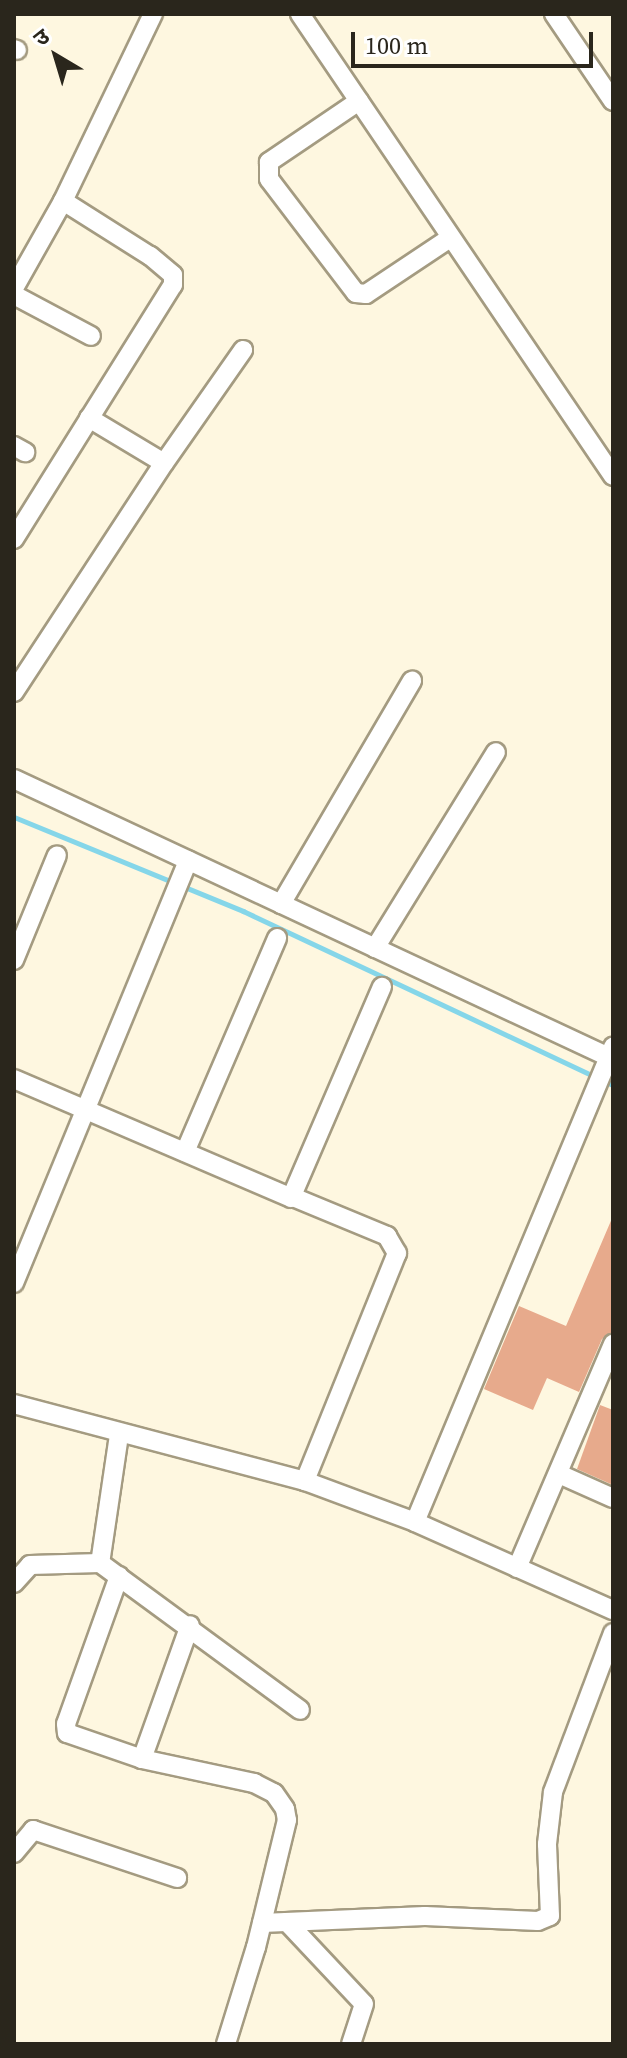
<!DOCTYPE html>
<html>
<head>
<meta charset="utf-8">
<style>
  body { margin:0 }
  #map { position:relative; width:627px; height:2058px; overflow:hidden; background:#fef7e0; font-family:"Source Serif 4","Noto Sans Devanagari",serif }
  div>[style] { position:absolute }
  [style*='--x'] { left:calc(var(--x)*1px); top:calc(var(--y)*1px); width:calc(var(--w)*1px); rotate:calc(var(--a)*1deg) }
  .stream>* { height:5px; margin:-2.5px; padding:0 2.5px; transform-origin:2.5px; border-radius:2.5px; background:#85d6e9 }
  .building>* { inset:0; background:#e7aa8c }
  .roads { filter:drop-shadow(2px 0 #a49b81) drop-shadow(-2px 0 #a49b81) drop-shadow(0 2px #a49b81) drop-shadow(0 -2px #a49b81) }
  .minor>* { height:18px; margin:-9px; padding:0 9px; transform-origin:9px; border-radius:9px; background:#fff }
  span { translate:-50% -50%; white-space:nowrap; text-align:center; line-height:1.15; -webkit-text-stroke:7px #fff; paint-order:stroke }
  .frame { position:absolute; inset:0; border:16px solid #2a261c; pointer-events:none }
  .north { position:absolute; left:16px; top:16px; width:80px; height:80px; -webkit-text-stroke:6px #fff; paint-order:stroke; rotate:322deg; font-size:22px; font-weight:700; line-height:32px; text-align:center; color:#2a261c }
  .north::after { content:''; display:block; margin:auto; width:28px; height:36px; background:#2a261c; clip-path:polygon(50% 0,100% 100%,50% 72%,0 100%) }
  .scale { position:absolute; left:351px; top:32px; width:242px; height:36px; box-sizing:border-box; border:4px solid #2a261c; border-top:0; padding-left:10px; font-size:24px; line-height:28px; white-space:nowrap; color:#2a261c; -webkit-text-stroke:6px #fff; paint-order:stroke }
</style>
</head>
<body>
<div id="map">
  <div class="stream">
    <i style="--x:14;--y:817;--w:248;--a:22.3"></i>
    <i style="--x:243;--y:911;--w:409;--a:25.2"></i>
  </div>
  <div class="building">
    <i style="clip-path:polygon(613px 1216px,613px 1332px,602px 1339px,579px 1392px,547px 1378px,533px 1410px,484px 1389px,519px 1306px,566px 1326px)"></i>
    <i style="clip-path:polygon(600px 1405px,613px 1410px,613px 1485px,577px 1469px)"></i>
  </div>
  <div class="roads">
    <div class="minor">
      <i style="--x:300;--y:14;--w:558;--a:55.88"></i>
      <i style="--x:554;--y:14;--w:105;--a:55.9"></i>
      <i style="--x:14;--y:49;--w:3;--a:18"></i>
      <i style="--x:359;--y:101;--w:109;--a:145.9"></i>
      <i style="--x:269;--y:162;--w:17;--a:90"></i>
      <i style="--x:269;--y:179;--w:143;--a:52.7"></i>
      <i style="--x:356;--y:293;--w:10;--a:6"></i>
      <i style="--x:366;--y:294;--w:101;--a:-33.7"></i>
      <i style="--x:14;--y:288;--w:100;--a:-60.6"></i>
      <i style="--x:63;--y:201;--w:208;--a:-64.3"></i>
      <i style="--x:14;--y:295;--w:87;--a:28"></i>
      <i style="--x:89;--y:418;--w:87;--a:31"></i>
      <i style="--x:164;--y:463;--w:138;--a:-55"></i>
      <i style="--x:14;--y:446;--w:13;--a:29"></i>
      <i style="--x:14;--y:539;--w:300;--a:-58"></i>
      <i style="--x:173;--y:285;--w:10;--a:-90"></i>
      <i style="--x:173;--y:275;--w:30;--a:-140"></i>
      <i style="--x:150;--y:256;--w:103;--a:-147.7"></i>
      <i style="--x:14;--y:692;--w:274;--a:-56.8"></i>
      <i style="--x:14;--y:779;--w:661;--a:25.05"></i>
      <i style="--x:281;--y:904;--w:259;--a:-59.6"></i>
      <i style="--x:375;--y:948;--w:230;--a:-58.3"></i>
      <i style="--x:14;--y:960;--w:113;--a:-67.7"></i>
      <i style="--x:14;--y:1079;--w:301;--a:23.2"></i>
      <i style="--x:291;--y:1198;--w:230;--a:-66.7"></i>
      <i style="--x:185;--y:1152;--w:233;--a:-66.7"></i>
      <i style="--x:293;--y:1197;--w:102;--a:22.5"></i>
      <i style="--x:387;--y:1236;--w:20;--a:60"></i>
      <i style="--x:397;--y:1253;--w:246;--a:112"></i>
      <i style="--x:14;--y:1283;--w:457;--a:-67.6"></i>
      <i style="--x:14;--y:1404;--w:301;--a:14.8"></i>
      <i style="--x:305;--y:1481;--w:117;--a:20.4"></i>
      <i style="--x:415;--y:1522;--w:217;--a:24"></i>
      <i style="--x:119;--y:1435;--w:129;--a:98.4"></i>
      <i style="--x:100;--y:1563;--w:248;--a:36.3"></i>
      <i style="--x:559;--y:1474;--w:59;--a:24"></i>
      <i style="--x:415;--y:1522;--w:515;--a:-67.37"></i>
      <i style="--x:517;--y:1568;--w:244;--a:-66.8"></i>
      <i style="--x:119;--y:1576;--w:157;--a:109.7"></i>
      <i style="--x:66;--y:1724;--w:9;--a:84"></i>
      <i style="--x:67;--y:1733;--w:79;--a:19.1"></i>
      <i style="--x:142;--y:1759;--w:115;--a:12.1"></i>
      <i style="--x:254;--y:1783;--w:22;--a:27"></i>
      <i style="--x:274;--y:1793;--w:19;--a:55"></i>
      <i style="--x:285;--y:1809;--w:11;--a:80"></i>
      <i style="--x:287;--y:1820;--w:131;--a:103.7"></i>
      <i style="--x:256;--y:1947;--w:102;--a:107.2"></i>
      <i style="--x:14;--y:1583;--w:24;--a:-48"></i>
      <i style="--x:30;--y:1565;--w:70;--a:-1.6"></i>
      <i style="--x:142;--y:1759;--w:142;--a:-70.3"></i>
      <i style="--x:14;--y:1853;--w:30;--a:-50"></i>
      <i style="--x:33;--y:1830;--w:152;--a:18.4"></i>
      <i style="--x:287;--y:1922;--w:112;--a:46.8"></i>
      <i style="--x:364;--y:2004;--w:42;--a:108"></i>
      <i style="--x:262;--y:1923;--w:163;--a:-2.5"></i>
      <i style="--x:425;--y:1916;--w:113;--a:2.5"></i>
      <i style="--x:538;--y:1921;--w:13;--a:-23"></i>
      <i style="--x:550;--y:1916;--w:72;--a:-92.4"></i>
      <i style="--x:547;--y:1844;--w:52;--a:-83.4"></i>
      <i style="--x:553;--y:1792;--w:170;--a:-69.3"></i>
    </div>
  </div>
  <div class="frame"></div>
  <div class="north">उ</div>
  <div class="scale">100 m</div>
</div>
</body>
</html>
